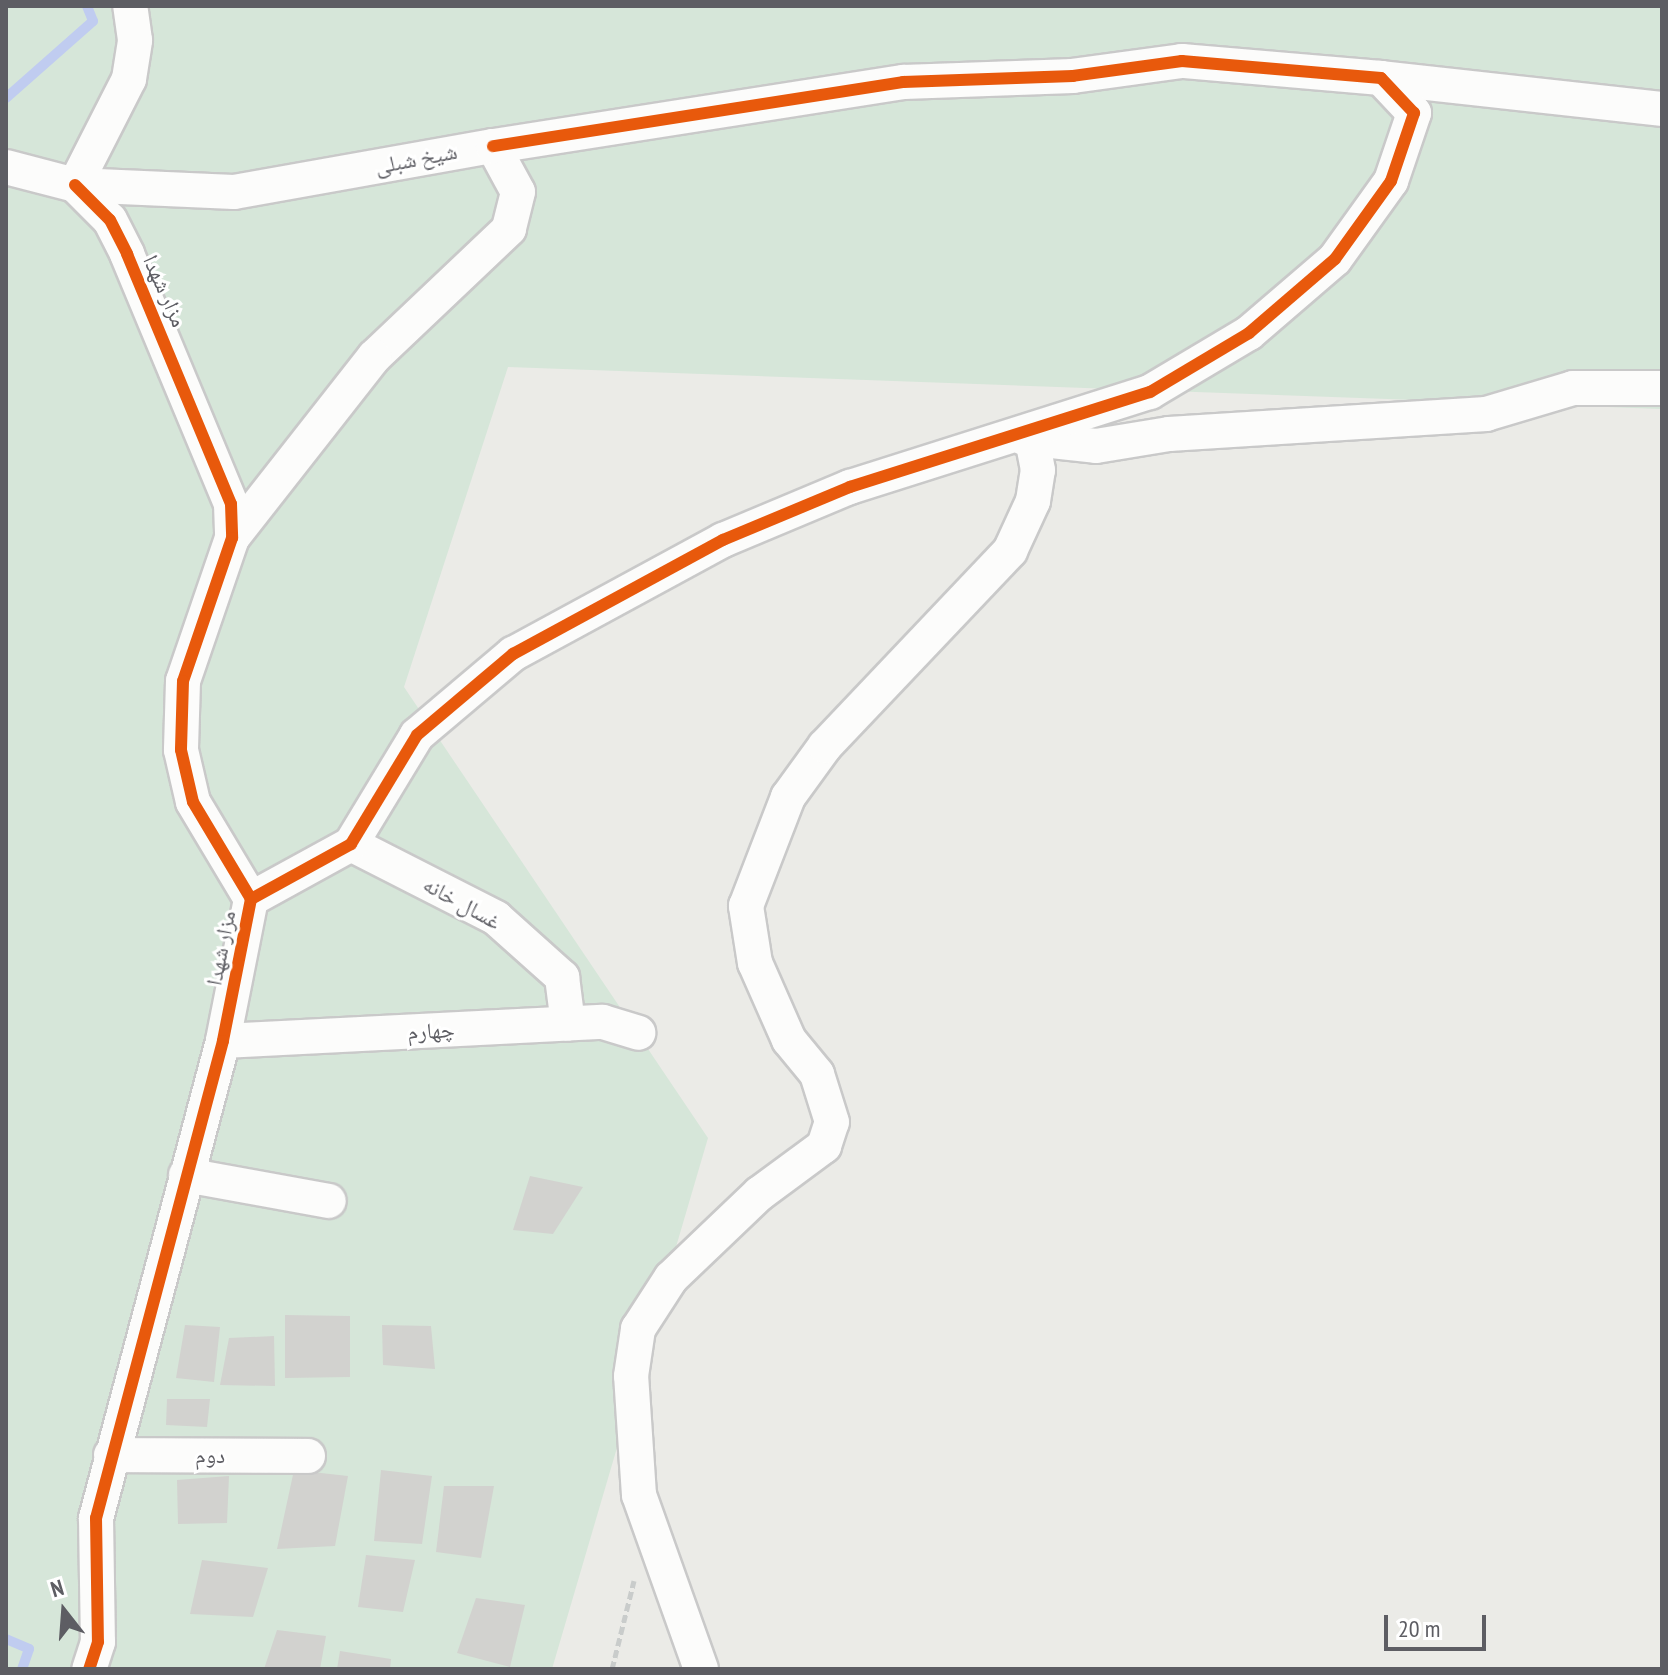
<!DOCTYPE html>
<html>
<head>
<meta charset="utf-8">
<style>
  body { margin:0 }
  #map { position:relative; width:1668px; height:1675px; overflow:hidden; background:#ebebe7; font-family:"PT Sans Narrow","Noto Naskh Arabic",sans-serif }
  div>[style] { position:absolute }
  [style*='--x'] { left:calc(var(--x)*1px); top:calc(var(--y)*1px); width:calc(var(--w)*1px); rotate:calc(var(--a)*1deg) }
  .green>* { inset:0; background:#d6e6d9 }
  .stream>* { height:10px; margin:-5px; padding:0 5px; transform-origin:5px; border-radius:5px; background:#c0ccf0 }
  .building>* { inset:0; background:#d2d2cf }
  .path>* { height:5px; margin-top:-2.5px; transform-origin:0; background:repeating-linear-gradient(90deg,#c9cccb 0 8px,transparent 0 12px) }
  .roads { filter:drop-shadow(2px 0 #c9c9c9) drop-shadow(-2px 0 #c9c9c9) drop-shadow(0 2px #c9c9c9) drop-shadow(0 -2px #c9c9c9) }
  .minor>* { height:34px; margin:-17px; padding:0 17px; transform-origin:17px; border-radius:17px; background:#fcfcfb }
  .cycleway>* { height:12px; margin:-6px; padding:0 6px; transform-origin:6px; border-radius:6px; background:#e8590c }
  span { translate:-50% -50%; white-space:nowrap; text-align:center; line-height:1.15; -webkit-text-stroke:6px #fff; paint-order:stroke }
  .street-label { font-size:22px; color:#5d5d63 }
  .frame { position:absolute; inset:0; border:8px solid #5d5d63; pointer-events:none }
  .north { position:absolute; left:24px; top:1571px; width:80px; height:80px; -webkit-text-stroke:6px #fff; paint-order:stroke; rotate:343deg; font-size:22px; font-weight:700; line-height:32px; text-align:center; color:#5d5d63 }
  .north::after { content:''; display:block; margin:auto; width:28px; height:36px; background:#5d5d63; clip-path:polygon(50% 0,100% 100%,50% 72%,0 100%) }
  .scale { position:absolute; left:1384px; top:1615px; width:102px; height:36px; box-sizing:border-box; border:4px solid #5d5d63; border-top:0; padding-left:10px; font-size:24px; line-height:28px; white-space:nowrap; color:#5d5d63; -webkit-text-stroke:6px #fff; paint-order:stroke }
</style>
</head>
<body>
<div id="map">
  <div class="green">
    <i style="clip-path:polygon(6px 6px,1662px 6px,1662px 409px,508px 367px,404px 687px,708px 1138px,552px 1669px,6px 1669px)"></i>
  </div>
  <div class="stream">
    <i style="--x:6;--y:98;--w:116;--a:-41.5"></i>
    <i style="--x:93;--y:21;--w:16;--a:-112"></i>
    <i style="--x:6;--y:1639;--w:25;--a:23"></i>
    <i style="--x:29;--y:1649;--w:21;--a:109"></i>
  </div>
  <div class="building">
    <i style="clip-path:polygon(530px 1176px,583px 1187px,553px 1234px,513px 1230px)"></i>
    <i style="clip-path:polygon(285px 1315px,350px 1316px,350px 1377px,285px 1378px)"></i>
    <i style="clip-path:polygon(185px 1325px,220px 1327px,214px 1382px,176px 1378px)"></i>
    <i style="clip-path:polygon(382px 1325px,431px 1326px,435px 1369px,383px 1365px)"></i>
    <i style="clip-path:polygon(274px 1336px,275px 1386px,220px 1385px,229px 1338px)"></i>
    <i style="clip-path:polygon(167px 1399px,210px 1399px,207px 1427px,166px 1425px)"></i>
    <i style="clip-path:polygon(294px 1470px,348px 1476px,335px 1546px,277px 1549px)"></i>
    <i style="clip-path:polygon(381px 1470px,432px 1476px,422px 1544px,374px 1541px)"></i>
    <i style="clip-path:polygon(229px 1476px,227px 1523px,178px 1524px,177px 1480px)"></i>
    <i style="clip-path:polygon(444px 1486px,494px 1486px,481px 1558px,436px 1552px)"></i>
    <i style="clip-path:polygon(366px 1555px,415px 1560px,403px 1612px,358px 1607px)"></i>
    <i style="clip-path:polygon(202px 1560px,268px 1568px,253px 1617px,190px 1614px)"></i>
    <i style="clip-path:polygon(476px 1598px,525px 1605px,510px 1667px,457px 1653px)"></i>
    <i style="clip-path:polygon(277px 1630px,326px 1636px,320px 1669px,264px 1669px)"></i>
    <i style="clip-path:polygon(340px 1651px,391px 1659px,390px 1669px,337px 1669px)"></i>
  </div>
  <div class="path">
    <i style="--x:612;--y:1669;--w:91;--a:-76"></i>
  </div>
  <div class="roads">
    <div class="minor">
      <i style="--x:1381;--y:78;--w:283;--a:6.3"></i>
      <i style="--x:6;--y:167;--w:71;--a:14.6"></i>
      <i style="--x:75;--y:185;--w:159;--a:2.5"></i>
      <i style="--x:234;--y:192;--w:263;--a:-10.1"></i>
      <i style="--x:493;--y:146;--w:52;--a:61.5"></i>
      <i style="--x:518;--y:192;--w:38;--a:104"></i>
      <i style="--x:509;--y:229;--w:186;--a:136.5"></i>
      <i style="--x:374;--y:357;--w:230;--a:128.1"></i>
      <i style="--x:75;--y:185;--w:49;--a:45"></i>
      <i style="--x:110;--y:220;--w:38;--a:63"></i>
      <i style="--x:127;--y:254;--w:271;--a:67.4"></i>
      <i style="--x:231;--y:504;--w:34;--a:88"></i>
      <i style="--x:232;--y:538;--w:151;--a:108.9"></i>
      <i style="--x:183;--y:681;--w:69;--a:91.7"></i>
      <i style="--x:181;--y:750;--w:53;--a:77"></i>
      <i style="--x:193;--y:802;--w:113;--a:59.1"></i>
      <i style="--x:251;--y:899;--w:145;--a:101.2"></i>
      <i style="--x:223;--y:1041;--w:494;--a:104.9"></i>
      <i style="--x:96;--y:1518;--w:124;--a:89.1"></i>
      <i style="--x:98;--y:1642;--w:28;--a:108"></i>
      <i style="--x:75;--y:185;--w:119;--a:-63"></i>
      <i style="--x:129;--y:79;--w:39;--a:-81"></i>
      <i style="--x:135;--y:40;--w:34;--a:-98"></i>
      <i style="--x:1024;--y:438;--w:72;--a:6.3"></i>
      <i style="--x:1096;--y:446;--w:74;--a:-9.3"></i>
      <i style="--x:1169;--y:434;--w:318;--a:-3.6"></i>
      <i style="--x:1486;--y:414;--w:91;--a:-16.6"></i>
      <i style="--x:1573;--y:388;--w:89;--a:0"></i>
      <i style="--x:351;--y:844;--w:163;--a:27"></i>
      <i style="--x:496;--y:918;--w:89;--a:41.8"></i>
      <i style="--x:562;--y:977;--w:47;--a:82.7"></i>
      <i style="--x:251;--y:899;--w:114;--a:-28.8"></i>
      <i style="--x:351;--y:844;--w:127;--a:-58.8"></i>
      <i style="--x:417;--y:735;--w:126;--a:-40.2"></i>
      <i style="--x:513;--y:654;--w:239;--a:-28.5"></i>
      <i style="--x:723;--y:540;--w:138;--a:-22.7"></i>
      <i style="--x:850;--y:487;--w:315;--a:-17.6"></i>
      <i style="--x:1150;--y:392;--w:115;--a:-30.8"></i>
      <i style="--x:1249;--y:333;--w:113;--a:-40.7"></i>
      <i style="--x:1335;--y:259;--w:96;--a:-54.3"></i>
      <i style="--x:1391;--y:181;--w:72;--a:-71.3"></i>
      <i style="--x:1414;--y:113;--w:48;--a:-133.3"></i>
      <i style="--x:1381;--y:78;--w:200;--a:-175.1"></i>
      <i style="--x:1182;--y:61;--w:110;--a:172.2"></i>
      <i style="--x:1073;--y:76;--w:170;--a:178"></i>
      <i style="--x:903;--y:82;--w:415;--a:171.1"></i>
      <i style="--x:223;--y:1041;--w:380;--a:-2.9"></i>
      <i style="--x:603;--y:1022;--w:37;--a:17"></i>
      <i style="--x:186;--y:1175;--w:145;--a:10.3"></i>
      <i style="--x:111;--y:1455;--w:197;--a:0.3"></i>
      <i style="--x:701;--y:1669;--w:185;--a:-109.6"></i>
      <i style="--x:639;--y:1495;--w:119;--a:-93.8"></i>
      <i style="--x:631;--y:1376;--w:48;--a:-81.5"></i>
      <i style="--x:638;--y:1329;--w:61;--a:-57.1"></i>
      <i style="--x:671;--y:1278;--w:122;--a:-43.7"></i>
      <i style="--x:759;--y:1194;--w:81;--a:-36.4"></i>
      <i style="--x:824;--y:1146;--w:25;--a:-72"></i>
      <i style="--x:832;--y:1122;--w:50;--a:-107.4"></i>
      <i style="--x:817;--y:1074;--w:44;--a:-129.5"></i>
      <i style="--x:789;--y:1040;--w:84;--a:-113.8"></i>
      <i style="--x:755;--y:963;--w:58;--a:-99"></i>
      <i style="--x:746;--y:906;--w:117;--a:-68.9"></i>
      <i style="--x:788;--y:797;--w:63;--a:-54"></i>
      <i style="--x:825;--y:746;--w:269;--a:-46.5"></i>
      <i style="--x:1010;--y:551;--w:55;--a:-65.3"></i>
      <i style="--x:1033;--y:501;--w:31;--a:-81"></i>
      <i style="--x:1038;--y:470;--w:32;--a:-101"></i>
    </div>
  </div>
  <div class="cycleway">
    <i style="--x:75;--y:185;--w:49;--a:45"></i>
    <i style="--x:110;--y:220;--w:38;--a:63"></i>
    <i style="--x:127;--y:254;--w:271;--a:67.4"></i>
    <i style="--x:231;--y:504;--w:34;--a:88"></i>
    <i style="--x:232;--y:538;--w:151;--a:108.9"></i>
    <i style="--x:183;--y:681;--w:69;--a:91.7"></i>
    <i style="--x:181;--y:750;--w:53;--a:77"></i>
    <i style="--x:193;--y:802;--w:113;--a:59.1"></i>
    <i style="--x:251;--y:899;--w:145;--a:101.2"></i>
    <i style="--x:223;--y:1041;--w:494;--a:104.9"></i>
    <i style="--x:96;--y:1518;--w:124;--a:89.1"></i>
    <i style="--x:98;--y:1642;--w:28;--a:108"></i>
    <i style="--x:251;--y:899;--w:114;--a:-28.8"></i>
    <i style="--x:351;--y:844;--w:127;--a:-58.8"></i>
    <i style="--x:417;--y:735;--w:126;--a:-40.2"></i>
    <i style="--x:513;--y:654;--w:239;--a:-28.5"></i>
    <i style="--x:723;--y:540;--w:138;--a:-22.7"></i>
    <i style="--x:850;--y:487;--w:315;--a:-17.6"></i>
    <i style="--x:1150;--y:392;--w:115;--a:-30.8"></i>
    <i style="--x:1249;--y:333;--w:113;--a:-40.7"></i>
    <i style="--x:1335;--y:259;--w:96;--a:-54.3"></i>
    <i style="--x:1391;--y:181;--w:72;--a:-71.3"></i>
    <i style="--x:1414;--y:113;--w:48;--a:-133.3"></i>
    <i style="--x:1381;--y:78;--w:200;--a:-175.1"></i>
    <i style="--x:1182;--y:61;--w:110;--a:172.2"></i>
    <i style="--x:1073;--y:76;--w:170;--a:178"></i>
    <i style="--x:903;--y:82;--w:415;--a:171.1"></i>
  </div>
  <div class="street-label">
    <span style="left:416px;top:159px;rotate:-11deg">شیخ شبلی</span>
    <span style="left:165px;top:291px;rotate:66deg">مزار شهدا</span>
    <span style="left:462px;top:903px;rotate:29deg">غسال خانه</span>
    <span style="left:221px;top:948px;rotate:-79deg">مزار شهدا</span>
    <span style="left:431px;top:1031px;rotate:-3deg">چهارم</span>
    <span style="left:210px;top:1456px">دوم</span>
  </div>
  <div class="frame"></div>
  <div class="north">N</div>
  <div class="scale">20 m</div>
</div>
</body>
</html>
